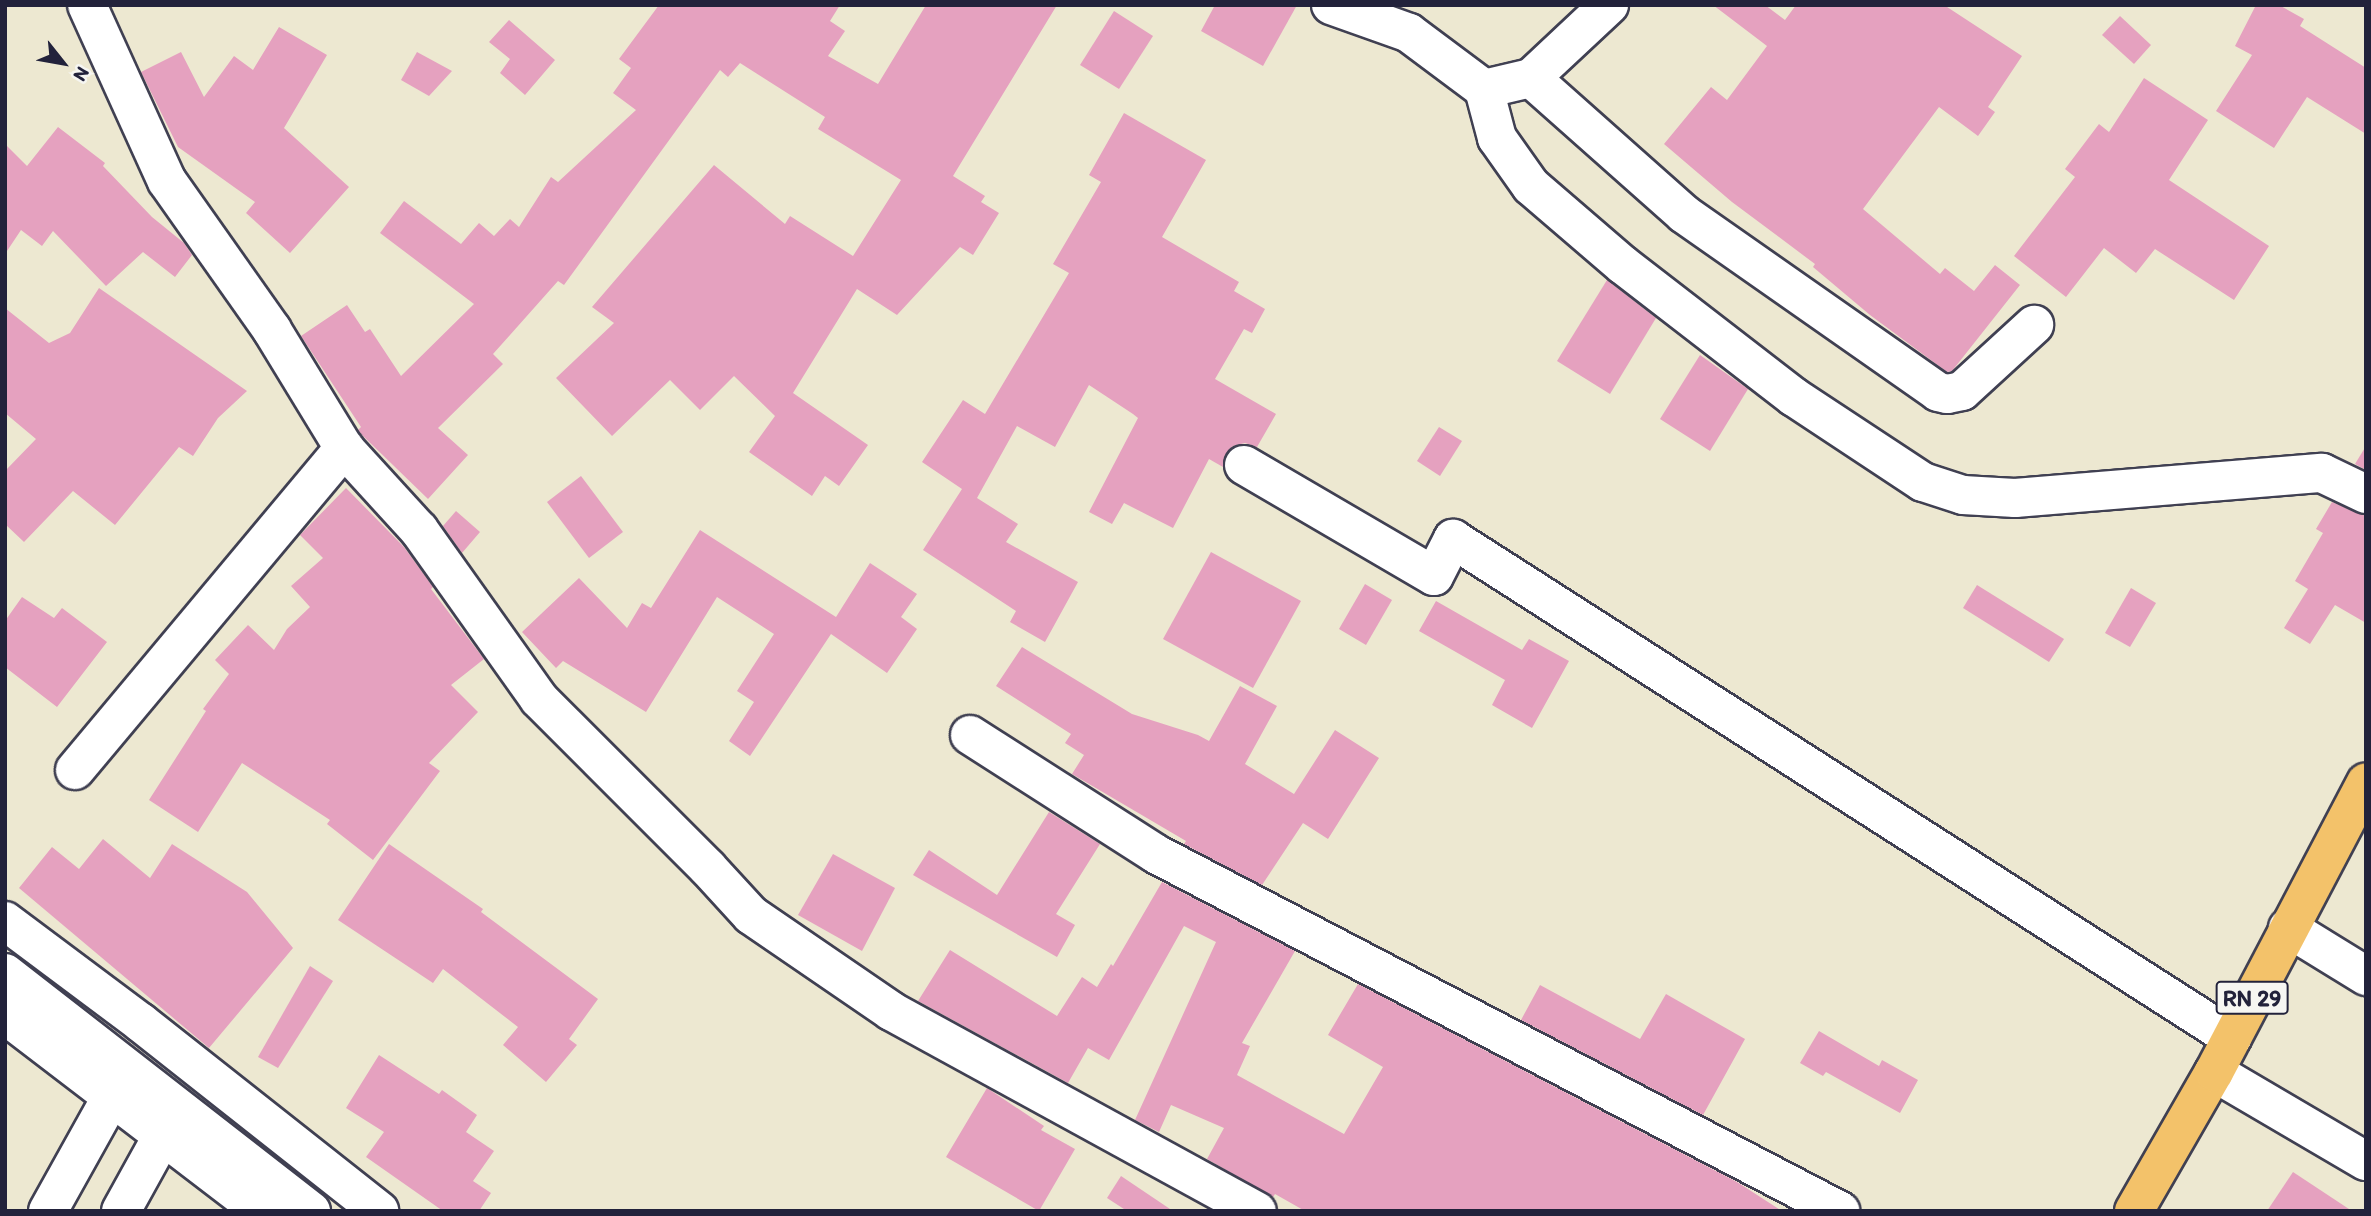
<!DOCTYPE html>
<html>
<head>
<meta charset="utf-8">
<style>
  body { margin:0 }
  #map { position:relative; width:2371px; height:1216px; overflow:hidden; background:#ede8d1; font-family:Itim,sans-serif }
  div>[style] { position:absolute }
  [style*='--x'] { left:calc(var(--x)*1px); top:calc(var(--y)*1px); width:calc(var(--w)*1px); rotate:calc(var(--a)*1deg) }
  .building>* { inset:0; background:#e5a1bf }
  .roads { filter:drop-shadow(2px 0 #404052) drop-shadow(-2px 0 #404052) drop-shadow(0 2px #404052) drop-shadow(0 -2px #404052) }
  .minor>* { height:38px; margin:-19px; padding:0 19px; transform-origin:19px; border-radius:19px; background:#fff }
  .major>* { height:38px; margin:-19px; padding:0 19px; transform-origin:19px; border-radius:19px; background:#f3c26a }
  span { translate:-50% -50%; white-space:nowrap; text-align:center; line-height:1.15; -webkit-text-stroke:7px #f6f6f2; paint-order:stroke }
  .shield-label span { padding:2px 5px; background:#f6f6f2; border:2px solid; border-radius:5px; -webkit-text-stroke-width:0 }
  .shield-label { font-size:23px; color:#22223b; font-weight:700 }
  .frame { position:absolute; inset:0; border:7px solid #22223b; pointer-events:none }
  .north { position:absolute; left:28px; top:28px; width:70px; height:70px; -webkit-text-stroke:5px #f6f6f2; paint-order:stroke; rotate:121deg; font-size:19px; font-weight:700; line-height:28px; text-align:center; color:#22223b }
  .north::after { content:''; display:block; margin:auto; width:24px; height:32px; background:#22223b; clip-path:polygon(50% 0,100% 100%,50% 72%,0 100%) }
</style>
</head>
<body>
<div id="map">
  <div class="building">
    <i style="clip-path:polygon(659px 5px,840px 5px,830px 21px,845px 31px,828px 56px,878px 84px,926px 5px,1057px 5px,953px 176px,985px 196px,981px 202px,999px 213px,973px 255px,960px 247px,897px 315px,857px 289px,793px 393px,868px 445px,839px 486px,825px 476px,812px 496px,749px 452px,775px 416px,734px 376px,700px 410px,670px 380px,612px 436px,556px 378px,614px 323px,592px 307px,714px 165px,785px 224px,790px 216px,853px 256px,901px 180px,818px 129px,825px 117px,740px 63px,728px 77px,720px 70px,564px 285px,558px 281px,493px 354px,503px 364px,438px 428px,468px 455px,428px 499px,362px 435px,358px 430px,361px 427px,301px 336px,347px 305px,365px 332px,370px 329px,401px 376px,474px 304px,380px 233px,404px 201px,461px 244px,479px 223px,494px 236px,510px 219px,519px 227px,551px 177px,558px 182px,636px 110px,613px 93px,631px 68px,619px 59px)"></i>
    <i style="clip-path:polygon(1215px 5px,1297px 5px,1263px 66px,1201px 31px)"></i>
    <i style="clip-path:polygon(1713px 5px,1765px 5px,1785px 20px,1796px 5px,1944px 5px,2022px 56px,1988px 107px,1995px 112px,1978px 136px,1939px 107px,1863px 209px,1940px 274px,1945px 268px,1974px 291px,1995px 265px,2020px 285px,1952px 371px,1947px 372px,1870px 315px,1813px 267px,1815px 264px,1732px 202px,1664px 144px,1711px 87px,1727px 100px,1767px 46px)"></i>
    <i style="clip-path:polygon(2256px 5px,2279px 5px,2304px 19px,2300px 26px,2366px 68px,2366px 134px,2307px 97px,2274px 148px,2216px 111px,2252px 55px,2235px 46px)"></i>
    <i style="clip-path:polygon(1114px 11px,1153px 36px,1119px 89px,1080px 65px)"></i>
    <i style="clip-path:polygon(2120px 16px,2151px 45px,2134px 64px,2102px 35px)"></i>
    <i style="clip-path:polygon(509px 20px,555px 60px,525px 95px,500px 73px,510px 59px,489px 42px)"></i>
    <i style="clip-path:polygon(279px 27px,327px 55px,284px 128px,349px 187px,290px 253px,246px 213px,255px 202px,178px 147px,141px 72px,181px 52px,204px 97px,234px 56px,253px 70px)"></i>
    <i style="clip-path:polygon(417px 52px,452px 71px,429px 96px,401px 80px)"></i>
    <i style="clip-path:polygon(2144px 78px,2208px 120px,2169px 180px,2269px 246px,2234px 300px,2155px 249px,2136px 273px,2104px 248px,2066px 297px,2014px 256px,2075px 177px,2065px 169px,2099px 124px,2109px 132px)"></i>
    <i style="clip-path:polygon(1124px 113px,1206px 160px,1162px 237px,1239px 282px,1234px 291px,1265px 309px,1252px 333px,1244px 329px,1215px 379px,1276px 414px,1257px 447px,1245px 443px,1233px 446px,1225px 455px,1223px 467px,1209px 459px,1173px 528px,1124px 503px,1112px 524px,1089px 512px,1138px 418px,1133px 414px,1089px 385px,1055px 447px,1017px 426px,977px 498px,1018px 524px,1006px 542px,1078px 582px,1045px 642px,1010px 622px,1016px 611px,923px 550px,962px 489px,922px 462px,963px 400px,985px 414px,1069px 273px,1053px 264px,1101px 182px,1089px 175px)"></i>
    <i style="clip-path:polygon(58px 127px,105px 163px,103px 166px,152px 217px,184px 243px,192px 255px,175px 277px,143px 252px,106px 286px,53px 231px,42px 246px,21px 230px,5px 254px,5px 144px,27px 166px)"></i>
    <i style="clip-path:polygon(1607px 280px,1656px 318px,1610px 394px,1557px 361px)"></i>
    <i style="clip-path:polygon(99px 288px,247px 391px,218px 418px,193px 456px,179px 447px,115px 525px,73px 491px,24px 542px,5px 524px,5px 471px,36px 439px,5px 413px,5px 308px,49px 343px,70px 333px)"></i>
    <i style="clip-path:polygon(1700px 355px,1748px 389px,1710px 451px,1660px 419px)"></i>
    <i style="clip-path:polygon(1439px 427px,1462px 441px,1440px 476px,1417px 461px)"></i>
    <i style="clip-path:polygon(2366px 446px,2366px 470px,2355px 464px)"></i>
    <i style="clip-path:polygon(581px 476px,623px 532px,589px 558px,547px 502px)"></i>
    <i style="clip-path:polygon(346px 488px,404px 547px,433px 587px,431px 589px,484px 659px,451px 685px,478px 712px,429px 763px,440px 771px,373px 860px,327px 824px,330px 820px,242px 763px,198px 832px,149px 800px,206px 711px,203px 709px,229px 674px,215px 660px,248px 625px,274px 650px,287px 629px,310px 607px,291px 586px,323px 558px,300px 535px)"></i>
    <i style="clip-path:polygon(2332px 502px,2366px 516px,2366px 623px,2335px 605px,2310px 644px,2284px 628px,2308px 589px,2295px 581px,2323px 533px,2316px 529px)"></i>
    <i style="clip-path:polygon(456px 511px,480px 532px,462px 553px,443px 526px)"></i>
    <i style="clip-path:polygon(700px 530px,836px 617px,870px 563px,917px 594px,901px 617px,917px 629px,887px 673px,831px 634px,750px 756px,729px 741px,754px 702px,737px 691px,774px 634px,717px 597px,646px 712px,563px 661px,556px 668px,522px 632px,579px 578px,627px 628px,642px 603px,651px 608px)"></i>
    <i style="clip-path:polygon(1211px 552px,1301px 601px,1253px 688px,1163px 639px)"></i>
    <i style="clip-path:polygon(1365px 584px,1392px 600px,1366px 645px,1339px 629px)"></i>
    <i style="clip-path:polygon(1977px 585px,2064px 639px,2049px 662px,1963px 608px)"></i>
    <i style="clip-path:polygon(2131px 588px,2156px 603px,2130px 647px,2105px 633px)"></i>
    <i style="clip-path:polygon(22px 597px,54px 618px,62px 608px,107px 642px,57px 707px,5px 667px,5px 621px)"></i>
    <i style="clip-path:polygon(1436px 601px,1522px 650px,1529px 639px,1569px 661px,1532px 728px,1492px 705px,1505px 680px,1419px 631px)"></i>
    <i style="clip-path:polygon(1022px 647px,1132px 714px,1198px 735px,1209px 741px,1240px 686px,1277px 706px,1245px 764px,1294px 794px,1335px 730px,1379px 758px,1328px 839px,1303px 823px,1262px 885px,1184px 844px,1186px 841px,1072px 774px,1084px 755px,1065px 743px,1071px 734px,996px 686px)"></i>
    <i style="clip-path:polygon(1049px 812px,1100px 844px,1056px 914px,1075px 925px,1057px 957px,913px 875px,929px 850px,997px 895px)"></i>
    <i style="clip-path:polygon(103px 839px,150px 878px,172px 844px,247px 892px,293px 948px,209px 1048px,19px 888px,52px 847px,79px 869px)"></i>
    <i style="clip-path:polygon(389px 844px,483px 909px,481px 912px,598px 999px,569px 1039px,577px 1045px,546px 1082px,503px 1045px,518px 1027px,443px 969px,433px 983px,338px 920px)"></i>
    <i style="clip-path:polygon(833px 854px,895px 888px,862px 951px,798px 915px)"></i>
    <i style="clip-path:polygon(1162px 882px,1295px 951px,1242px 1043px,1250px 1046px,1237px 1075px,1344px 1134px,1383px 1067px,1328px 1035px,1358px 984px,1737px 1182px,1782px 1211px,1305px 1211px,1275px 1194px,1273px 1197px,1207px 1159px,1224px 1128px,1171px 1105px,1159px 1132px,1135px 1120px,1216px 942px,1184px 926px,1109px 1060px,1088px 1048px,1068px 1083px,918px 1001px,950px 950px,1057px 1016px,1082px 977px,1097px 987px,1111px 964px,1113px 966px)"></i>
    <i style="clip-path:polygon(310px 966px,333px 981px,278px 1068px,258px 1057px)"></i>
    <i style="clip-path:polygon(1540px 985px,1640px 1039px,1666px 994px,1745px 1039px,1703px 1115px,1521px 1020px)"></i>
    <i style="clip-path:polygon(1819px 1031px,1879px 1066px,1882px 1060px,1918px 1080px,1900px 1113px,1826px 1072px,1823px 1076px,1800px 1063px)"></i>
    <i style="clip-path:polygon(379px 1055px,439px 1094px,442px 1090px,477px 1115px,466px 1132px,494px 1151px,473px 1181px,491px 1193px,479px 1211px,443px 1211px,366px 1157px,384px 1132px,346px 1108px)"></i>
    <i style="clip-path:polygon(987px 1088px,1044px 1126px,1041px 1130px,1075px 1149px,1039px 1211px,946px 1157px)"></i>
    <i style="clip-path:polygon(2293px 1172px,2352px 1211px,2267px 1211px)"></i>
    <i style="clip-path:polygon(1121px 1176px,1173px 1211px,1127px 1211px,1107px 1198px)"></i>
  </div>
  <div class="roads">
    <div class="minor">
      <i style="--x:87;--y:5;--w:193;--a:65.6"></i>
      <i style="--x:167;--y:181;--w:182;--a:54.8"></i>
      <i style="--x:272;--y:330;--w:138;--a:58.6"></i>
      <i style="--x:344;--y:448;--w:111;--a:47.6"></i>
      <i style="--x:419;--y:530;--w:207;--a:54.6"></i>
      <i style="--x:539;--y:699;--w:238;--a:45"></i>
      <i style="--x:707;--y:867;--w:65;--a:47.5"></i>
      <i style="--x:751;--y:915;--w:170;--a:34.4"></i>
      <i style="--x:891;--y:1011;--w:417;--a:28.7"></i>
      <i style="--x:1331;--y:5;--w:83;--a:19.7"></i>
      <i style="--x:1409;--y:33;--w:94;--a:36.7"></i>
      <i style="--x:1484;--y:89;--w:48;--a:-13.2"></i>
      <i style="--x:1531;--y:78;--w:107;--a:-43.1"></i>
      <i style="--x:1531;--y:78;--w:205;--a:41.6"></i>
      <i style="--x:1684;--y:214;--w:310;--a:35"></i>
      <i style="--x:1938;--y:392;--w:9;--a:13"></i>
      <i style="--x:1947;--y:394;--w:15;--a:-11"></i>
      <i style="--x:1962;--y:391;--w:98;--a:-42.5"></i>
      <i style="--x:1484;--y:89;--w:51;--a:75.1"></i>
      <i style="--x:1497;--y:138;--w:59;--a:54.7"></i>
      <i style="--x:1531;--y:186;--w:121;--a:40.7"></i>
      <i style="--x:1623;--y:265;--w:216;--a:37.7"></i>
      <i style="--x:1794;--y:397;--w:154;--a:33.4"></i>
      <i style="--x:1923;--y:482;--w:42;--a:18"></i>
      <i style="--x:1963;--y:495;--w:52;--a:3.3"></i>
      <i style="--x:2015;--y:498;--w:308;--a:-4.7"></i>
      <i style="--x:2322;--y:473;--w:49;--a:25.5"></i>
      <i style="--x:1244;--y:465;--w:220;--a:30.3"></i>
      <i style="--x:1434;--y:576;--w:42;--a:-62.8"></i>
      <i style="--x:1453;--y:539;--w:925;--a:32.64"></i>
      <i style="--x:970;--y:735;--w:221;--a:32.6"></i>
      <i style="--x:1156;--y:854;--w:772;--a:27.56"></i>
      <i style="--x:75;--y:770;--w:420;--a:-50.1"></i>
      <i style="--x:5;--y:921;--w:169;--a:36.8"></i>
      <i style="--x:140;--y:1022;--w:305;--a:38.3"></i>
      <i style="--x:2288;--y:928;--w:92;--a:31.6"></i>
      <i style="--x:5;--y:973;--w:388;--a:37.9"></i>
      <i style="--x:5;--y:1015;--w:322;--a:37.4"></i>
      <i style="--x:2214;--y:1072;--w:176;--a:30.4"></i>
      <i style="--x:48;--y:1211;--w:154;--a:-60.9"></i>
      <i style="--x:121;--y:1211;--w:110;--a:-61.1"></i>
    </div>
    <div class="major">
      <i style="--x:2134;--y:1211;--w:160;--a:-60.1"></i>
      <i style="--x:2214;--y:1072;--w:327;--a:-62.3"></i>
    </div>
  </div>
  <div class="shield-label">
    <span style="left:2252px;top:998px">RN 29</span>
  </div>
  <div class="frame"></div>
  <div class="north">N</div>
</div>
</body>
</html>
